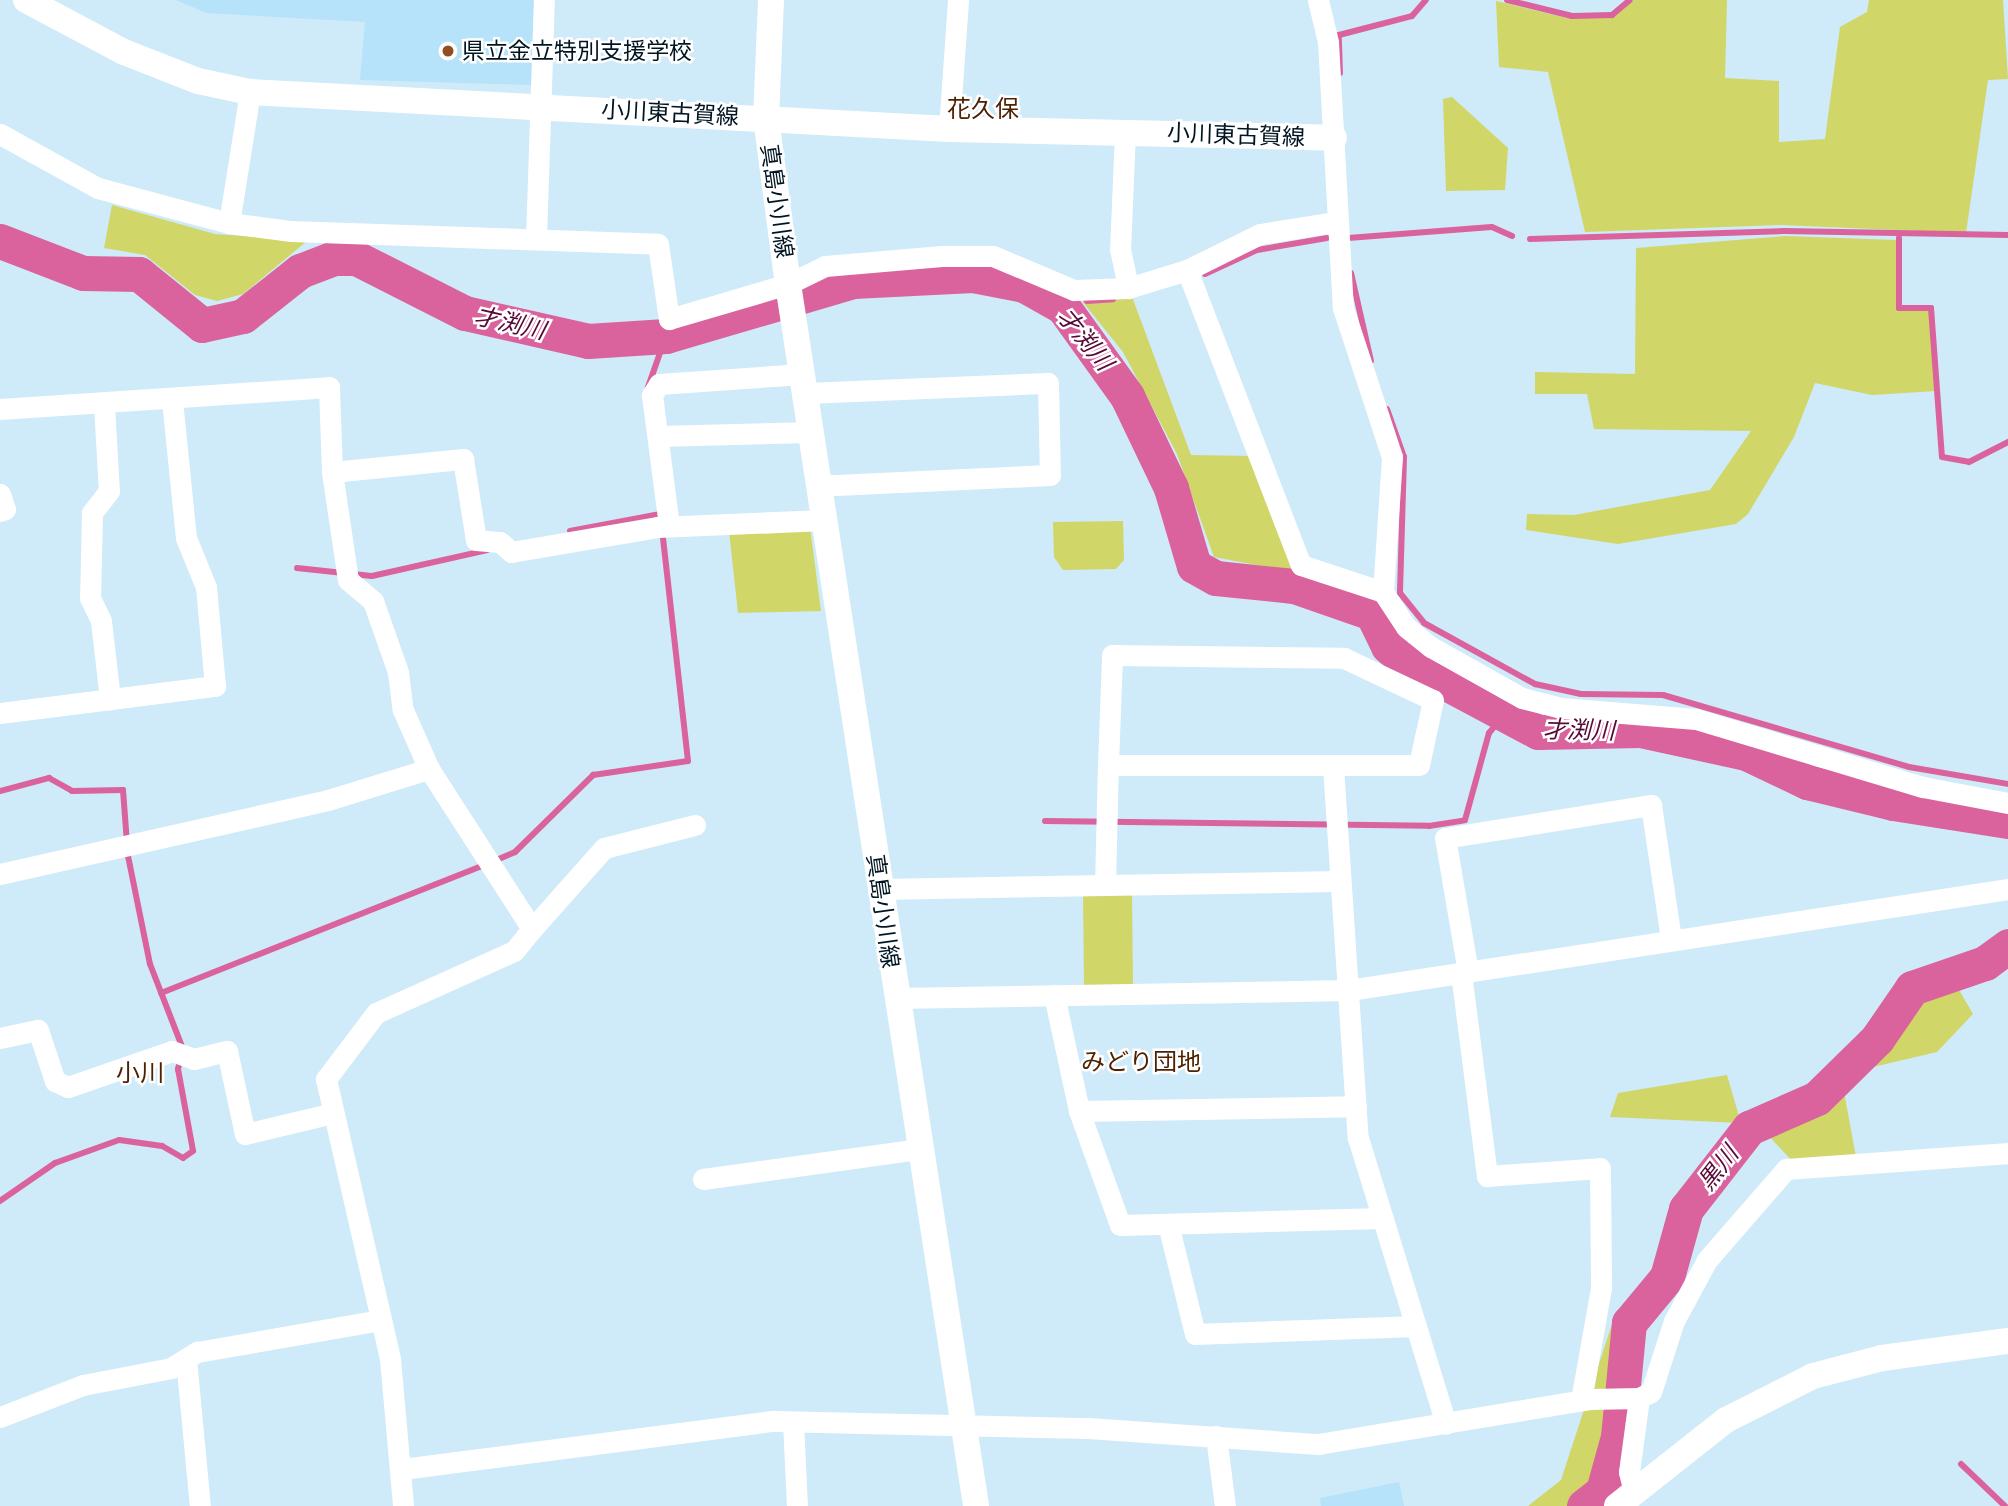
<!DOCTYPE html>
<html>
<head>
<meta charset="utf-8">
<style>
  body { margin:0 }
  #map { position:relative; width:2008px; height:1506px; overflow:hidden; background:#cfeaf8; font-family:Quicksand,"Noto Sans JP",sans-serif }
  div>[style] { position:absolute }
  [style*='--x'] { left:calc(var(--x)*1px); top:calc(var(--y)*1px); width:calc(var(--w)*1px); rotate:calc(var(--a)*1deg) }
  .built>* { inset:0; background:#b6e2fa }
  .green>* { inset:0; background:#d1d668 }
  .stream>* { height:6px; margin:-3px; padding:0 3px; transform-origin:3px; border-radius:3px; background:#da629d }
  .river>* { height:35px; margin:-17.5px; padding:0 17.5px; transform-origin:17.5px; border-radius:17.5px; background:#da629d }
  .minor>* { height:21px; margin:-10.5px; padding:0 10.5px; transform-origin:10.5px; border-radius:10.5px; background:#fff }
  .tertiary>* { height:26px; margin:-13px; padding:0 13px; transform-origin:13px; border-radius:13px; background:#fff }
  .dots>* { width:19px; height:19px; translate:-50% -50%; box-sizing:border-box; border:4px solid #fff; border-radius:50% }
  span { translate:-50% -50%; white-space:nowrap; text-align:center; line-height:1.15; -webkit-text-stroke:5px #fff; paint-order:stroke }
  .poi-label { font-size:23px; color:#001522 }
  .left { translate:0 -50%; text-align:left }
  .street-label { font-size:23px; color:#001522 }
  .neighbourhood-label { font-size:24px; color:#4e2100 }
  .water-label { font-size:24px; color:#570a36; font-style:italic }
</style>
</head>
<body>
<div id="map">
  <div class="built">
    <i style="clip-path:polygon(176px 0,535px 0,532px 85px,360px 80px,365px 22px,207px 13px)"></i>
    <i style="clip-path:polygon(1399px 1482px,1404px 1506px,1321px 1506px,1320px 1498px)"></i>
  </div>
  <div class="green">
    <i style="clip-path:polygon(1634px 0,1727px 0,1725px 78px,1779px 81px,1779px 142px,1825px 139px,1840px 27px,1867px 12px,1869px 0,2003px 0,2008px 79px,1988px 80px,1966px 233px,1781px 225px,1585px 232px,1548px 72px,1499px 67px,1496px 1px,1567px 18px,1612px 17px)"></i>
    <i style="clip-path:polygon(1452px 97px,1508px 148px,1505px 190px,1446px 191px,1443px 99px)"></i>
    <i style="clip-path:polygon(112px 205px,215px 234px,307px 241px,243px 294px,217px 301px,195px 295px,145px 255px,104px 248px)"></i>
    <i style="clip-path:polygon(1785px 236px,1896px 240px,1897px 310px,1929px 311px,1936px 391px,1872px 395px,1815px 383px,1794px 437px,1748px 514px,1736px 524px,1618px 544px,1526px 530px,1527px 514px,1574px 515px,1710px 490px,1751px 431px,1594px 429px,1587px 394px,1535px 394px,1535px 372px,1635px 374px,1636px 248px)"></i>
    <i style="clip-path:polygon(1131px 294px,1191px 455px,1252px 456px,1299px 573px,1214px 557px,1177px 454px,1123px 352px,1078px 296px)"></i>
    <i style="clip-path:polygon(1123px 521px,1124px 560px,1116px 569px,1063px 570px,1054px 557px,1053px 522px)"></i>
    <i style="clip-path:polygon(810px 527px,821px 611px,738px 613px,729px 531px)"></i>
    <i style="clip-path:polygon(1083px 892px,1132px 892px,1133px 986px,1084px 986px)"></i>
    <i style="clip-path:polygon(1955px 983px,1973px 1014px,1937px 1052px,1873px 1067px,1844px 1092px,1856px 1157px,1796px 1165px,1765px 1132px,1819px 1108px,1885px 1040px,1916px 995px)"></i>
    <i style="clip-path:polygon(1727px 1075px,1741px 1123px,1610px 1117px,1618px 1093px)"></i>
    <i style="clip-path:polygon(1625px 1318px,1631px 1329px,1626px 1430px,1605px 1495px,1592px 1506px,1528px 1506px,1561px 1480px,1612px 1324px)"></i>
  </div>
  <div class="stream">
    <i style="--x:1507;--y:0;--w:67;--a:13.8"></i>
    <i style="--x:1572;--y:16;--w:40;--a:-1.4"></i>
    <i style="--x:1612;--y:15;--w:23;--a:-40"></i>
    <i style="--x:1340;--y:73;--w:38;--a:-92"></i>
    <i style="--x:1339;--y:35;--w:75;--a:-14.6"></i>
    <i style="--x:1412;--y:16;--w:21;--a:-49"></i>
    <i style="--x:1348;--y:238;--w:144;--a:-4.4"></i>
    <i style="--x:1492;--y:227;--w:22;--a:24"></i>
    <i style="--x:1899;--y:238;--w:70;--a:90"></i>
    <i style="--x:1899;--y:308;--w:32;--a:0"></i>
    <i style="--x:1931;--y:308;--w:149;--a:85.8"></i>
    <i style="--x:1942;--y:457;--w:27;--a:10"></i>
    <i style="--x:1969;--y:462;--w:44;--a:-27.1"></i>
    <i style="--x:1530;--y:239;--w:254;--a:-1.8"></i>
    <i style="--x:1784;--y:231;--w:224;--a:1"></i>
    <i style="--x:1351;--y:273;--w:90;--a:77.2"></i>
    <i style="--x:1205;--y:274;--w:57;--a:-24.8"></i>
    <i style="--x:1257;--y:250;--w:71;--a:-9.7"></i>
    <i style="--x:1087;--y:301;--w:26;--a:-4"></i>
    <i style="--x:648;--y:387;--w:54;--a:-70.6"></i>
    <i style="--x:1387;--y:409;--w:51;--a:70.5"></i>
    <i style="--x:1404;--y:457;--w:136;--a:91.7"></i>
    <i style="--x:1400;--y:593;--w:38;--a:51"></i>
    <i style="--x:1424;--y:623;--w:127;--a:28.8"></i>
    <i style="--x:1535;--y:684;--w:47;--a:12.3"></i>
    <i style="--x:1581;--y:694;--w:82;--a:0.7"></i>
    <i style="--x:1663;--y:695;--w:256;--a:16.3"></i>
    <i style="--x:1909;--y:767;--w:100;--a:9.7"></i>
    <i style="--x:570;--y:531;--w:92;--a:-10.7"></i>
    <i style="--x:297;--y:568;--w:75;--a:6.1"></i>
    <i style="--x:372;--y:576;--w:118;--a:-12.7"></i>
    <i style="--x:0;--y:791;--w:51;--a:-14.9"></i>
    <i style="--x:49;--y:778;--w:26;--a:29"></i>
    <i style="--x:72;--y:791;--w:51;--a:-1.1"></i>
    <i style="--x:123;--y:790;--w:66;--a:85.7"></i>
    <i style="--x:128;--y:856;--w:110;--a:78.5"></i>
    <i style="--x:150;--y:964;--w:91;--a:68.8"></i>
    <i style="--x:183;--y:1049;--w:21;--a:104"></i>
    <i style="--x:178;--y:1069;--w:83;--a:79.6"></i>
    <i style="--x:193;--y:1151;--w:12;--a:145"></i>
    <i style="--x:183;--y:1158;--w:24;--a:-150"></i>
    <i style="--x:162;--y:1146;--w:43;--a:-172.1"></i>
    <i style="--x:119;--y:1140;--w:68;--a:160.2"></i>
    <i style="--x:55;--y:1163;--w:67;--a:145.4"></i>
    <i style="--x:1045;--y:821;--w:384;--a:0.7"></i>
    <i style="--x:1429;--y:826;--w:36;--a:-9"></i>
    <i style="--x:1465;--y:820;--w:90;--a:-74.6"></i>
    <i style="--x:1489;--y:733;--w:25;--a:-50"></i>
    <i style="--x:494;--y:861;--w:23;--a:-23"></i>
    <i style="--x:515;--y:852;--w:110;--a:-44.6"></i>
    <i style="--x:593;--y:775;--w:96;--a:-8.4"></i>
    <i style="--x:688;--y:761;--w:233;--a:-96.4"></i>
    <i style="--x:161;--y:993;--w:347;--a:-21.6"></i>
    <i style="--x:1961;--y:1464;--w:61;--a:43.7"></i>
  </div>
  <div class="river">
    <i style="--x:0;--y:241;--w:89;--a:21.1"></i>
    <i style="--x:83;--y:273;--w:56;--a:1"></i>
    <i style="--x:139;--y:274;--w:81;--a:39"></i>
    <i style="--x:202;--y:325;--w:42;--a:-12.4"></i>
    <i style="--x:243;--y:316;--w:73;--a:-38.3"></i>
    <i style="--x:300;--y:271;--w:36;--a:-21"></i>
    <i style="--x:334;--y:258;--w:22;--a:0"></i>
    <i style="--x:356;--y:258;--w:122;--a:26.8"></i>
    <i style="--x:465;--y:313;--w:126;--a:12.8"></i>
    <i style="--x:588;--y:341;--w:78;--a:-3.7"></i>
    <i style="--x:666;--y:336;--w:195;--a:-16.4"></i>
    <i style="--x:853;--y:281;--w:120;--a:-2.9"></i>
    <i style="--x:973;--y:275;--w:52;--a:11.1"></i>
    <i style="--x:1024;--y:285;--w:45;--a:29.4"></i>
    <i style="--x:1063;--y:307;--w:110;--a:54.3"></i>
    <i style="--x:1127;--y:396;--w:102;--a:64.4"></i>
    <i style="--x:1171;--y:488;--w:81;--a:73.6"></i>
    <i style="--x:1194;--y:566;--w:25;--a:29"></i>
    <i style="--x:1216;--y:578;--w:78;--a:5.9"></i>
    <i style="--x:1294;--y:586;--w:83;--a:19.1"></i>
    <i style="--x:1372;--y:613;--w:37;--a:64"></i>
    <i style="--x:1388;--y:646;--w:23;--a:41"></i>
    <i style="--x:1405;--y:661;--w:151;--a:28.1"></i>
    <i style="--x:1538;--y:732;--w:102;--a:-1.1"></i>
    <i style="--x:1640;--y:730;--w:108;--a:12.2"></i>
    <i style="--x:1746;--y:753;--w:68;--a:25.4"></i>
    <i style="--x:1807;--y:782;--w:89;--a:13.7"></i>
    <i style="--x:1893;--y:803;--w:116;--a:8.9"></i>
    <i style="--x:1584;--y:1506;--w:24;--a:-38"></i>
    <i style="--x:1603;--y:1491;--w:56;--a:-74.5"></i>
    <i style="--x:1618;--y:1437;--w:115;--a:-84.5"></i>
    <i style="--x:1629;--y:1323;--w:60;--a:-50.4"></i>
    <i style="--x:1667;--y:1277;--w:71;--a:-74.4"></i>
    <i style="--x:1686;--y:1209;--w:103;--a:-52.1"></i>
    <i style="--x:1749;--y:1128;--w:74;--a:-23.8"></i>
    <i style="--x:1817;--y:1098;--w:84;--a:-44.5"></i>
    <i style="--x:1877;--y:1039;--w:62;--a:-55.5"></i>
    <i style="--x:1912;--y:988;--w:77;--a:-18.9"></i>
    <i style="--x:1985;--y:963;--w:29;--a:-36"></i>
  </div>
  <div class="minor">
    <i style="--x:1318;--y:0;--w:43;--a:76.6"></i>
    <i style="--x:1328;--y:42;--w:266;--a:86.8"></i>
    <i style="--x:1343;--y:308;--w:157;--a:71.8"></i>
    <i style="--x:1392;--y:457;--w:135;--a:93.8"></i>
    <i style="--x:949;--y:129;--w:129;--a:-86"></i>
    <i style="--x:1125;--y:132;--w:117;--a:92.4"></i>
    <i style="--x:1120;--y:249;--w:40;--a:78"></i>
    <i style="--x:0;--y:134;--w:112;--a:28.9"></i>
    <i style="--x:98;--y:188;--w:136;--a:15"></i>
    <i style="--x:229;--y:223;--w:63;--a:7.4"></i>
    <i style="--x:291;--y:231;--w:367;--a:2"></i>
    <i style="--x:658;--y:244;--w:76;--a:81.7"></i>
    <i style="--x:669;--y:319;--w:124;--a:-16.4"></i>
    <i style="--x:788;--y:284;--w:41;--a:-25.9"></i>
    <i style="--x:825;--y:266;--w:117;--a:-4.9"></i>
    <i style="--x:942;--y:256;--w:51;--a:0"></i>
    <i style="--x:993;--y:256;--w:88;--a:22.8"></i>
    <i style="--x:1074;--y:290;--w:54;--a:-2.1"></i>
    <i style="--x:1128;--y:288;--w:62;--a:-17"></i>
    <i style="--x:1187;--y:270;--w:81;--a:-26.3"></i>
    <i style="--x:1260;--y:234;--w:77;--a:-9"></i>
    <i style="--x:229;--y:223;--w:133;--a:-80.9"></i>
    <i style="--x:536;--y:238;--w:238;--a:-88.1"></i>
    <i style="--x:1187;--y:270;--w:316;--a:68.9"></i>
    <i style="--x:1301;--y:565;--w:86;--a:18.2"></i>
    <i style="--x:1383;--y:592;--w:42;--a:56.7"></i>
    <i style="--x:1406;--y:627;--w:32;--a:39"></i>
    <i style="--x:1431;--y:647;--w:104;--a:29.3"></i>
    <i style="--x:1522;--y:698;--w:40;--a:14.4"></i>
    <i style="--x:1561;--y:708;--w:135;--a:4.7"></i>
    <i style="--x:1696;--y:719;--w:237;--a:16.7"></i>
    <i style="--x:1923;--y:787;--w:86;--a:10.7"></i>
    <i style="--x:806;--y:393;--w:242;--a:-2.4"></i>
    <i style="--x:1048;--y:383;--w:92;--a:88.8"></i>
    <i style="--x:1050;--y:475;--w:230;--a:177.3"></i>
    <i style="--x:104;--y:405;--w:86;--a:86.7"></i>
    <i style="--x:109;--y:491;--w:28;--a:128"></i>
    <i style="--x:92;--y:513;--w:85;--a:91.3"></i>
    <i style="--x:90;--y:598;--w:25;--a:64"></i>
    <i style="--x:101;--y:621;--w:79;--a:83.4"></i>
    <i style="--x:0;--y:409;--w:330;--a:-3.8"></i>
    <i style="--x:329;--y:387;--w:85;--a:88"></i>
    <i style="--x:332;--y:472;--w:109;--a:81.6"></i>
    <i style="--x:348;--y:580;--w:33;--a:40"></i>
    <i style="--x:373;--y:601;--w:75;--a:70.6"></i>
    <i style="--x:398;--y:672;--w:38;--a:83"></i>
    <i style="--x:403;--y:710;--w:64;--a:66.2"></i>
    <i style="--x:429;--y:769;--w:190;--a:57.2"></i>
    <i style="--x:532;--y:929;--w:28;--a:129"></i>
    <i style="--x:514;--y:951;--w:151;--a:155.8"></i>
    <i style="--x:376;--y:1013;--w:83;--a:127.1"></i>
    <i style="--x:326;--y:1079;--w:287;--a:77.1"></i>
    <i style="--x:390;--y:1359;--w:148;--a:84.9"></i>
    <i style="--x:658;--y:436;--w:153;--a:-1.5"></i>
    <i style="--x:332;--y:472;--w:132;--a:-5.7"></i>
    <i style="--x:463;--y:459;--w:82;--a:80.9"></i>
    <i style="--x:476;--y:540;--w:24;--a:5"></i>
    <i style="--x:500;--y:542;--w:15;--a:42"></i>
    <i style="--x:511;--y:552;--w:148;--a:-9.7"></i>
    <i style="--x:657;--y:527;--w:168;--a:-2.4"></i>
    <i style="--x:0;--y:494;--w:16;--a:72"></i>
    <i style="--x:5;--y:509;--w:5;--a:158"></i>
    <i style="--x:669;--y:526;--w:132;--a:-97.4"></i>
    <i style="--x:652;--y:395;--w:13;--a:-58"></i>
    <i style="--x:659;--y:384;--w:144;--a:-4"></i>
    <i style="--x:0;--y:713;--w:217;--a:-7.2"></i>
    <i style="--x:215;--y:686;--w:99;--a:-95.2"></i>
    <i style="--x:206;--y:587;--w:53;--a:-112.2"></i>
    <i style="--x:186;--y:538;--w:138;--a:-95.8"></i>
    <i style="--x:1333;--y:766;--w:373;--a:86.2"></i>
    <i style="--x:1358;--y:1138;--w:299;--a:72.9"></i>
    <i style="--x:0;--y:874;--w:336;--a:-12.7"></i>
    <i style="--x:328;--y:800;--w:106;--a:-17.1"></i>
    <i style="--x:1105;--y:885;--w:120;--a:-88.6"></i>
    <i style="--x:1108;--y:765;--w:110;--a:-87.9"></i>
    <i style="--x:1112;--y:655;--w:232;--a:0.7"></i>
    <i style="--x:1344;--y:658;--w:98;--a:25.3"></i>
    <i style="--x:1433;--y:700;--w:66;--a:102.2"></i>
    <i style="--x:1419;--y:765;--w:311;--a:180"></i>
    <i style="--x:879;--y:889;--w:460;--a:-1"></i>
    <i style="--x:532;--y:929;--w:108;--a:-48.4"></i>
    <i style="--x:604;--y:848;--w:94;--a:-14.2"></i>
    <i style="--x:1468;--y:972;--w:136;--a:-99.7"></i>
    <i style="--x:1445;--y:838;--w:209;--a:-9.1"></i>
    <i style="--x:1651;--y:805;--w:135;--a:81.5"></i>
    <i style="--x:1461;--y:973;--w:205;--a:82.7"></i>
    <i style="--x:1487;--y:1176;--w:113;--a:-4"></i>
    <i style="--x:1600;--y:1168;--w:120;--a:89.5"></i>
    <i style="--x:1601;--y:1288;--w:114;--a:100.1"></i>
    <i style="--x:1054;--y:995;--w:119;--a:77.8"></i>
    <i style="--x:1079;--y:1111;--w:121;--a:70.2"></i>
    <i style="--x:1120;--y:1225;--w:263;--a:-1.5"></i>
    <i style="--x:896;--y:998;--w:453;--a:-1"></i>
    <i style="--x:1349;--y:990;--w:667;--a:-8.71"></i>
    <i style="--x:0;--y:1038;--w:39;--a:-12"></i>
    <i style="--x:38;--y:1030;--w:54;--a:71.6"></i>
    <i style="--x:55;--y:1081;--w:14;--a:25"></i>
    <i style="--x:68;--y:1087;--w:110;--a:-19.1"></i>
    <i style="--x:172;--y:1051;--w:23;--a:20"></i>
    <i style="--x:194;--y:1059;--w:34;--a:-14"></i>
    <i style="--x:227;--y:1051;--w:85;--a:77.8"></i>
    <i style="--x:245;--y:1134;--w:90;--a:-13.4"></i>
    <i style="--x:1079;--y:1111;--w:277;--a:-1"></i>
    <i style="--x:703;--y:1179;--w:219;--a:-7.9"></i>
    <i style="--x:1168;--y:1224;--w:113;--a:76.2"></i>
    <i style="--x:1195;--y:1334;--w:221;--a:-2.1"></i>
    <i style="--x:186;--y:1359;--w:148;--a:84.6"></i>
    <i style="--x:0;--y:1417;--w:89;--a:-21.1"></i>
    <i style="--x:83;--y:1385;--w:90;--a:-10.9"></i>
    <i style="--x:171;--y:1368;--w:31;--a:-32"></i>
    <i style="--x:197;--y:1352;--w:187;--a:-9.9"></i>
    <i style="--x:793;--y:1422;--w:84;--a:87.3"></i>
    <i style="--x:1216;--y:1436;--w:71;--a:82.7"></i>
    <i style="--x:402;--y:1469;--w:375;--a:-7.4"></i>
    <i style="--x:774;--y:1421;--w:314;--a:1.3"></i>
    <i style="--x:1088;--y:1428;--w:231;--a:4"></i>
    <i style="--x:1318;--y:1444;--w:275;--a:-9.4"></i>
    <i style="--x:1589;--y:1399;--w:50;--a:-1.1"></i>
    <i style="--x:1639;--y:1398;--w:13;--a:-27"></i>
    <i style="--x:1651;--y:1392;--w:75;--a:-72.1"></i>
    <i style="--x:1674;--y:1321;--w:69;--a:-61.6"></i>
    <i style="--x:1707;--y:1260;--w:121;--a:-49"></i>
    <i style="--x:1786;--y:1169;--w:223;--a:-4.1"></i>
    <i style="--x:1634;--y:1492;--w:21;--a:-104"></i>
    <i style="--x:1629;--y:1472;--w:75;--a:-82.3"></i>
  </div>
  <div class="tertiary">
    <i style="--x:26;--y:0;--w:111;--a:28"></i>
    <i style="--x:124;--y:52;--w:79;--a:21.4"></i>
    <i style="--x:198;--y:81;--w:53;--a:11.9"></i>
    <i style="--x:250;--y:92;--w:700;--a:3.03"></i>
    <i style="--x:949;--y:129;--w:385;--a:1.3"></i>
    <i style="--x:771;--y:0;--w:118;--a:92.4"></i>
    <i style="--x:766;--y:118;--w:167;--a:82.5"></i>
    <i style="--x:788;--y:284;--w:1236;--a:81.25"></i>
    <i style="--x:1617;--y:1506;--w:139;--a:-38.3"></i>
    <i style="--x:1726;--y:1420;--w:97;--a:-26.8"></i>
    <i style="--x:1813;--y:1376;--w:71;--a:-14.6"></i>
    <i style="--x:1882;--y:1358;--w:127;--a:-7.7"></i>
  </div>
  <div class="dots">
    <i style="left:448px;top:51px;background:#914e1f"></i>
  </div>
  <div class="poi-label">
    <span class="left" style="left:462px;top:51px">県立金立特別支援学校</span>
  </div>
  <div class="street-label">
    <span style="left:670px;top:113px;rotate:3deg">小川東古賀線</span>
    <span style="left:1236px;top:135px;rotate:2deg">小川東古賀線</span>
    <span style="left:777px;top:201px;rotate:82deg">真島小川線</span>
    <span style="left:883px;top:911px;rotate:82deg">真島小川線</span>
  </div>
  <div class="neighbourhood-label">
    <span style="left:983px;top:109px">花久保</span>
    <span style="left:1141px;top:1062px">みどり団地</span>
    <span style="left:140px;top:1073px">小川</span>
  </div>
  <div class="water-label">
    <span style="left:510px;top:323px;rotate:13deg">才渕川</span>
    <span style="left:1085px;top:339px;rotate:51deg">才渕川</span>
    <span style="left:1579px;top:730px;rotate:1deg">才渕川</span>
    <span style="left:1718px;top:1168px;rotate:-52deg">黒川</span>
  </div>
</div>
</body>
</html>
